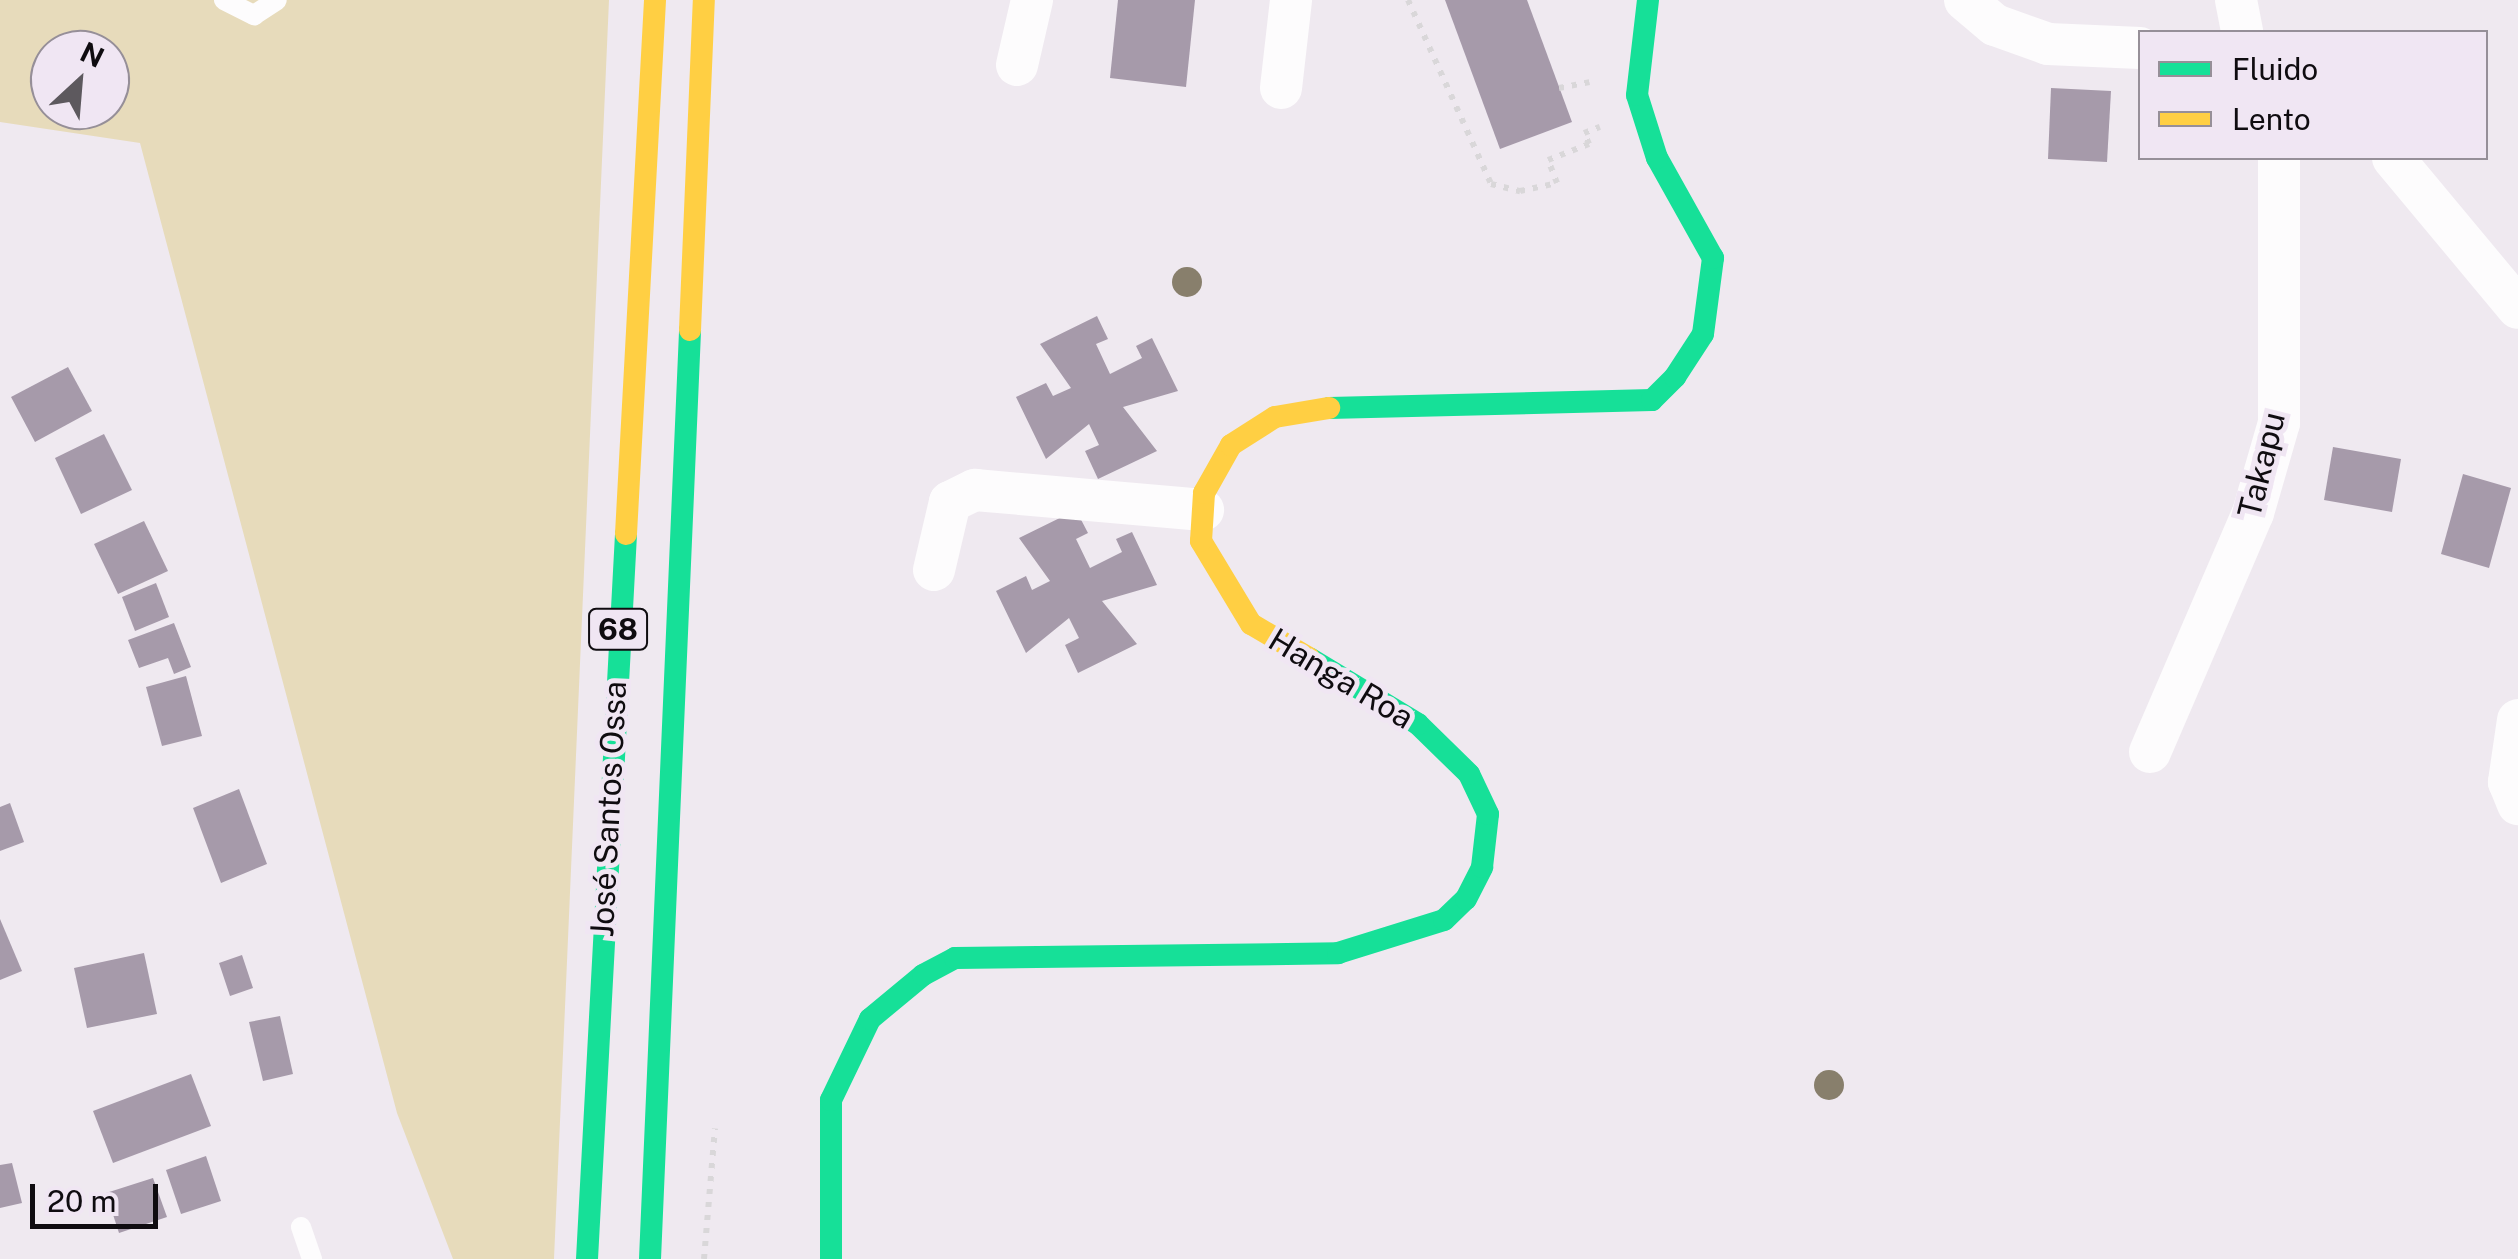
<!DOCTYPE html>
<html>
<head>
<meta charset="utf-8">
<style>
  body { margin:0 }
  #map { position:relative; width:2518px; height:1259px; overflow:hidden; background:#efe9f0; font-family:"Public Sans",sans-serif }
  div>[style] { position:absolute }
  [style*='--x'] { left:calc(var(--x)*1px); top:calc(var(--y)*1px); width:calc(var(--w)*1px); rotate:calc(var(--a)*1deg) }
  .green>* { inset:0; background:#e7dbbb }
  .building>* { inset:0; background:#a69aaa }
  .path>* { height:6px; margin-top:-3px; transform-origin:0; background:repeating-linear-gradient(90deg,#d9d7d9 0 5px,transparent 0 13px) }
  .lane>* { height:20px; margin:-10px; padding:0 10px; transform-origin:10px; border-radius:10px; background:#fdfcfd }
  .street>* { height:42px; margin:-21px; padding:0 21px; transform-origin:21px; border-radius:21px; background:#fdfcfd }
  .fast>* { height:22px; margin:-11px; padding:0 11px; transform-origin:11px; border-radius:11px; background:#16e098 }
  .slow>* { height:22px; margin:-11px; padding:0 11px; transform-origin:11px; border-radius:11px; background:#ffcf43 }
  .trees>* { width:30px; height:30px; margin:-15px; border-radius:50%; background:#887f6c }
  span { translate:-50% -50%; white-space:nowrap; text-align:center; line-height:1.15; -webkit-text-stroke:10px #f0e6f3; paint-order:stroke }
  .shield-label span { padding:2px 8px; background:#f0e6f3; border:2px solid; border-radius:8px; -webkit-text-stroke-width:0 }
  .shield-label { font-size:30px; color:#0f0c10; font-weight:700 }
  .street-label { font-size:32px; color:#0f0c10 }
  .legend { position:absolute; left:2138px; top:30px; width:350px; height:130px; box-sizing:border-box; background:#f0e6f3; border:2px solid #968f98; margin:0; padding:12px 18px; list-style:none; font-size:30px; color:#0f0c10 }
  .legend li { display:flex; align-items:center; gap:20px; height:50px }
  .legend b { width:50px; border:2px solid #968f98 }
  .north { position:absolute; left:30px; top:30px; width:100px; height:100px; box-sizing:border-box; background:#f0e6f3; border:2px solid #968f98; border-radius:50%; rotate:26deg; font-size:28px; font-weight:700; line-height:40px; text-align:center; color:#0f0c10 }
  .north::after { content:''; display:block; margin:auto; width:35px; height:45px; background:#5d595e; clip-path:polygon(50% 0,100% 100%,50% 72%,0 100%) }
  .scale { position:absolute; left:30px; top:1184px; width:128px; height:45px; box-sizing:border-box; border:5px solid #0f0c10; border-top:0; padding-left:12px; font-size:30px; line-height:35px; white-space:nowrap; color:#0f0c10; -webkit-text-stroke:8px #f0e6f3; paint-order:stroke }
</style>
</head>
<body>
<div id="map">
  <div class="green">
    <i style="clip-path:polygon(evenodd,0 0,609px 0,554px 1259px,453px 1259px,397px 1113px,140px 143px,0 122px,0 0,50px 50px,110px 50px,110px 110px,50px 110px,50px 50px)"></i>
  </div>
  <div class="building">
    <i style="clip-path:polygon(1118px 0,1195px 0,1186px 87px,1110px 78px)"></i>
    <i style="clip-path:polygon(1445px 0,1527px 0,1572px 122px,1500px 149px)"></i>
    <i style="clip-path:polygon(2051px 88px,2111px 91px,2107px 162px,2048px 159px)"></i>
    <i style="clip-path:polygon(1097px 316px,1108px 339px,1096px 344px,1110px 374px,1142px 358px,1136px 346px,1152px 338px,1178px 391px,1123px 407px,1157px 451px,1098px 479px,1085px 451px,1099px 445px,1089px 424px,1046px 459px,1016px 397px,1046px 383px,1053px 396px,1071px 388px,1040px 344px)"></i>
    <i style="clip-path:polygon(68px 367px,92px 411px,35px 442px,11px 397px)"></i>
    <i style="clip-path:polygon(104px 434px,132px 490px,81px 514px,55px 458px)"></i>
    <i style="clip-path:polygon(2333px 447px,2401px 459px,2392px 512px,2324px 500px)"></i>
    <i style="clip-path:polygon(2463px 474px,2511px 488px,2489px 568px,2441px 554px)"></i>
    <i style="clip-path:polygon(1076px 510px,1088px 533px,1076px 539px,1090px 568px,1122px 552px,1116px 539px,1132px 532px,1157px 585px,1102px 601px,1137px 644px,1078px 673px,1065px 645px,1079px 638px,1069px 618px,1026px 653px,996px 591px,1026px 576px,1032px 590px,1050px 581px,1019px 538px)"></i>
    <i style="clip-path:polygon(144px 521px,168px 571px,118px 594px,94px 544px)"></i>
    <i style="clip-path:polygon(156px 583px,169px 617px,135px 631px,122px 597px)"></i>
    <i style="clip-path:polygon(174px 623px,191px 667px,174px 674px,168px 658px,139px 668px,128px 640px)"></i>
    <i style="clip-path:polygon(186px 676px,202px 736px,162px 746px,146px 687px)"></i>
    <i style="clip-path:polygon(239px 789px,267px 864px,221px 883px,193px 808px)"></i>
    <i style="clip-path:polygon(10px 803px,24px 842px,0 851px,0 807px)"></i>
    <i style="clip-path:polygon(0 919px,22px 971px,0 980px)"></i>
    <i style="clip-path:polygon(144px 953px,157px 1014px,87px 1028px,74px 968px)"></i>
    <i style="clip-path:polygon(242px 955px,253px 988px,230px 996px,219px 963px)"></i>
    <i style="clip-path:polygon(280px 1016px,293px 1074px,263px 1081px,249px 1022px)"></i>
    <i style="clip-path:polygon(191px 1074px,211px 1126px,113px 1163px,93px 1111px)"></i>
    <i style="clip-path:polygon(206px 1156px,221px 1201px,181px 1214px,166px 1170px)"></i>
    <i style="clip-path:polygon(12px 1163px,22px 1203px,0 1208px,0 1165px)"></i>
    <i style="clip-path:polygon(153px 1178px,167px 1217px,119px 1233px,106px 1193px)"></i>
  </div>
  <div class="path">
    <i style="--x:1408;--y:0;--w:202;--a:65.7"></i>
    <i style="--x:1491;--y:184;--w:30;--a:14"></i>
    <i style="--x:1520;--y:191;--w:38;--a:-12"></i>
    <i style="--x:1557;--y:183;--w:25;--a:-111"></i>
    <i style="--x:1548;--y:160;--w:44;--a:-21.3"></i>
    <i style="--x:1589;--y:144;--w:12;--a:-114"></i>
    <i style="--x:1584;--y:133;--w:17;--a:-21"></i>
    <i style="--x:1559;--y:88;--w:31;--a:-11"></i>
    <i style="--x:704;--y:1259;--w:131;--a:-85.2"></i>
  </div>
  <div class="lane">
    <i style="--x:224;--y:0;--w:34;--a:27"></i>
    <i style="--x:254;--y:15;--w:27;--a:-33"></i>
    <i style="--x:301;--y:1227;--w:34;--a:71"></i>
  </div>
  <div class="street">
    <i style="--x:1965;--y:0;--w:39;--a:40"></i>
    <i style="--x:1995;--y:25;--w:56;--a:19.7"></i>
    <i style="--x:2048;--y:44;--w:92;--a:2.5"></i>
    <i style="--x:2236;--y:0;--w:33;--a:79"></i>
    <i style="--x:1017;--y:65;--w:67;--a:-77"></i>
    <i style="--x:1281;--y:88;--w:89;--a:-83.5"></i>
    <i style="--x:2393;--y:158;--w:195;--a:50.2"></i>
    <i style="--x:934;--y:570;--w:70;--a:-76.8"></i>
    <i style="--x:950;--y:502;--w:28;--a:-26"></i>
    <i style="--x:975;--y:490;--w:229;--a:5"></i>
    <i style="--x:2518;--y:720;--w:63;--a:98.3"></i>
    <i style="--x:2509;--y:782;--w:24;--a:68"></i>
    <i style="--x:2150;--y:752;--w:260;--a:-66.7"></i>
    <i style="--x:2253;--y:513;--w:94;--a:-73.9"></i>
    <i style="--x:2279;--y:423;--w:265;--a:-90"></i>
  </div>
  <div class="fast">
    <i style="--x:1329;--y:408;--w:323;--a:-1.4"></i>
    <i style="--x:1652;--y:400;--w:33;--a:-45"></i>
    <i style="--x:1675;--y:377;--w:51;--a:-56.9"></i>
    <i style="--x:1703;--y:334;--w:77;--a:-82.5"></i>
    <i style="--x:1713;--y:258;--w:115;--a:-119.2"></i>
    <i style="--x:1657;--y:158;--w:66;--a:-107.6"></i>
    <i style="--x:1637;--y:95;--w:96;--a:-83.4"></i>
    <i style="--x:587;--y:1259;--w:726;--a:-86.92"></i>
    <i style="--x:650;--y:1259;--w:930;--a:-87.53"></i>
    <i style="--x:831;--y:1259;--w:159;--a:-90"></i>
    <i style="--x:831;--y:1100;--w:90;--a:-64.3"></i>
    <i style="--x:870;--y:1019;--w:69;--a:-39.7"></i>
    <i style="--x:923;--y:975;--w:36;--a:-28"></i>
    <i style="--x:955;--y:958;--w:383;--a:-0.7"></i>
    <i style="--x:1338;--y:953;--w:111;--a:-17.3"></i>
    <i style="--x:1444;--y:920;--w:30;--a:-44"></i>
    <i style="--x:1466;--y:899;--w:36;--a:-63"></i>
    <i style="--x:1482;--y:867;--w:53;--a:-83.5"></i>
    <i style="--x:1488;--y:814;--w:44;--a:-115.4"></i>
    <i style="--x:1469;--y:774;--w:71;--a:-135.6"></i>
    <i style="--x:1418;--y:724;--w:127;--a:-148.8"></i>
  </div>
  <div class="slow">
    <i style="--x:690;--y:330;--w:330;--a:-87.6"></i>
    <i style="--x:626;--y:534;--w:535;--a:-86.89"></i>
    <i style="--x:1309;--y:658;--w:67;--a:-149.6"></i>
    <i style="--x:1251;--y:624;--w:97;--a:-121.1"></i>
    <i style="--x:1201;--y:541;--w:48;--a:-86.4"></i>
    <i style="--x:1204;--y:493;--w:55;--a:-60.6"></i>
    <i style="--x:1231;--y:445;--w:52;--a:-32.5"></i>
    <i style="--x:1275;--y:417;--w:55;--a:-9.5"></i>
  </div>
  <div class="trees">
    <i style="left:1187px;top:282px"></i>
    <i style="left:1829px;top:1085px"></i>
  </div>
  <div class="shield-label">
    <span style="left:618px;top:629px">68</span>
  </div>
  <div class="street-label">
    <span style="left:2262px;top:465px;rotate:-76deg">Takapu</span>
    <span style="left:1341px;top:679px;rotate:31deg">Hanga Roa</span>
    <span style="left:609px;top:809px;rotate:-87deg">José Santos Ossa</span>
  </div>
  <ul class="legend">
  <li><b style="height:12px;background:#16e098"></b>Fluido</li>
  <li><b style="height:12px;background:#ffcf43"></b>Lento</li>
  </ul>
  <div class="north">N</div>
  <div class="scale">20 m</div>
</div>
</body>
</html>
